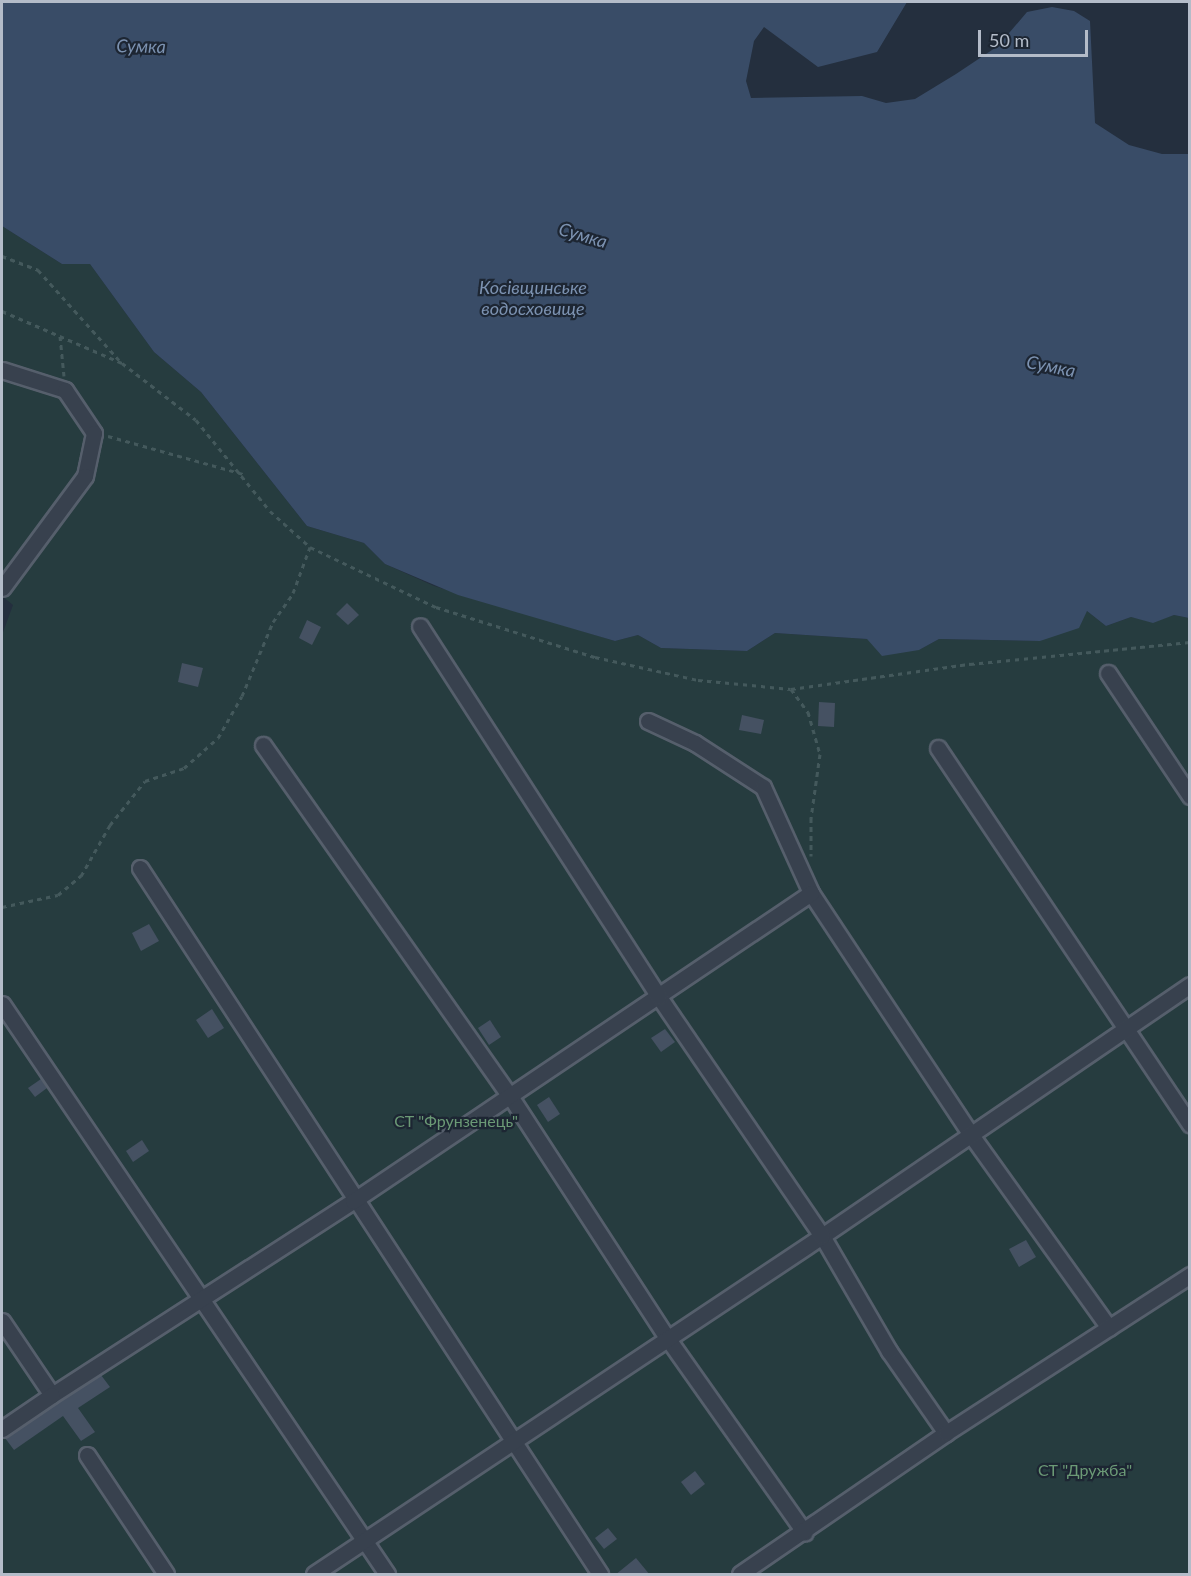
<!DOCTYPE html>
<html>
<head>
<meta charset="utf-8">
<style>
  body { margin:0 }
  #map { position:relative; width:1191px; height:1576px; overflow:hidden; background:#242f3e; font-family:Lato,sans-serif }
  div>[style] { position:absolute }
  [style*='--x'] { left:calc(var(--x)*1px); top:calc(var(--y)*1px); width:calc(var(--w)*1px); rotate:calc(var(--a)*1deg) }
  .green>* { inset:0; background:#263c3f }
  .water>* { inset:0; background:#394c67 }
  .building>* { inset:0; background:#455162 }
  .path>* { height:3px; margin-top:-1.5px; transform-origin:0; background:repeating-linear-gradient(90deg,#44595c 0 4.5px,transparent 0 9px) }
  .roads { filter:drop-shadow(2px 0 #565f6c) drop-shadow(-2px 0 #565f6c) drop-shadow(0 2px #565f6c) drop-shadow(0 -2px #565f6c) }
  .minor>* { height:15px; margin:-7.5px; padding:0 7.5px; transform-origin:7.5px; border-radius:7.5px; background:#38414e }
  span { translate:-50% -50%; white-space:nowrap; text-align:center; line-height:1.15; -webkit-text-stroke:4.5px #1d2633; paint-order:stroke }
  .park-label { font-size:16px; color:#6b9a76 }
  .water-label { font-size:18px; color:#7c92b1; font-style:italic }
  .frame { position:absolute; inset:0; border:3px solid #b4bcc9; pointer-events:none }
  .scale { position:absolute; left:978px; top:30px; width:110px; height:27px; box-sizing:border-box; border:3px solid #b4bcc9; border-top:0; padding-left:8px; font-size:18px; line-height:21px; white-space:nowrap; color:#b4bcc9; -webkit-text-stroke:4px #1d2633; paint-order:stroke }
</style>
</head>
<body>
<div id="map">
  <div class="green">
    <i style="clip-path:polygon(2px 226px,62px 264px,90px 264px,154px 352px,201px 392px,307px 526px,364px 543px,385px 564px,434px 586px,615px 641px,638px 635px,661px 648px,747px 651px,775px 633px,867px 639px,919px 650px,939px 639px,1040px 641px,1087px 611px,1106px 626px,1131px 617px,1153px 622px,1174px 615px,1189px 618px,1189px 1574px,2px 1574px,2px 635px,13px 605px,2px 596px)"></i>
  </div>
  <div class="water">
    <i style="clip-path:polygon(2px 2px,907px 2px,877px 52px,818px 67px,764px 27px,754px 41px,746px 81px,751px 98px,862px 96px,886px 103px,915px 99px,956px 74px,998px 46px,1027px 12px,1052px 7px,1074px 11px,1090px 21px,1095px 123px,1129px 145px,1162px 154px,1189px 154px,1189px 618px,1174px 615px,1153px 623px,1131px 617px,1106px 626px,1087px 611px,1079px 628px,1040px 641px,939px 639px,919px 650px,882px 656px,867px 639px,775px 633px,747px 651px,661px 648px,638px 635px,615px 641px,458px 595px,385px 564px,364px 543px,307px 526px,201px 392px,154px 352px,90px 264px,62px 264px,2px 226px)"></i>
  </div>
  <div class="building">
    <i style="clip-path:polygon(347px 603px,359px 615px,348px 625px,336px 614px)"></i>
    <i style="clip-path:polygon(307px 620px,321px 627px,312px 645px,299px 638px)"></i>
    <i style="clip-path:polygon(182px 663px,203px 668px,198px 687px,178px 682px)"></i>
    <i style="clip-path:polygon(819px 702px,835px 703px,834px 727px,818px 726px)"></i>
    <i style="clip-path:polygon(742px 715px,764px 720px,761px 734px,739px 730px)"></i>
    <i style="clip-path:polygon(149px 924px,159px 941px,141px 951px,132px 933px)"></i>
    <i style="clip-path:polygon(212px 1009px,224px 1028px,208px 1038px,196px 1020px)"></i>
    <i style="clip-path:polygon(490px 1020px,501px 1037px,489px 1045px,478px 1028px)"></i>
    <i style="clip-path:polygon(665px 1029px,675px 1042px,661px 1052px,651px 1038px)"></i>
    <i style="clip-path:polygon(41px 1079px,47px 1088px,35px 1097px,28px 1088px)"></i>
    <i style="clip-path:polygon(549px 1097px,560px 1114px,548px 1122px,537px 1105px)"></i>
    <i style="clip-path:polygon(142px 1140px,149px 1151px,133px 1162px,126px 1151px)"></i>
    <i style="clip-path:polygon(1026px 1240px,1036px 1257px,1019px 1267px,1009px 1249px)"></i>
    <i style="clip-path:polygon(101px 1375px,110px 1387px,78px 1408px,95px 1432px,81px 1441px,63px 1416px,14px 1450px,5px 1438px)"></i>
    <i style="clip-path:polygon(695px 1471px,705px 1484px,691px 1495px,681px 1482px)"></i>
    <i style="clip-path:polygon(608px 1528px,617px 1539px,604px 1549px,595px 1538px)"></i>
    <i style="clip-path:polygon(636px 1558px,650px 1575px,615px 1575px)"></i>
  </div>
  <div class="path">
    <i style="--x:2;--y:256;--w:39;--a:21"></i>
    <i style="--x:38;--y:270;--w:121;--a:48"></i>
    <i style="--x:2;--y:311;--w:131;--a:23.4"></i>
    <i style="--x:122;--y:363;--w:93;--a:37.6"></i>
    <i style="--x:196;--y:420;--w:117;--a:50.9"></i>
    <i style="--x:270;--y:511;--w:54;--a:42"></i>
    <i style="--x:310;--y:547;--w:140;--a:25.5"></i>
    <i style="--x:436;--y:607;--w:167;--a:17.5"></i>
    <i style="--x:595;--y:657;--w:106;--a:12.6"></i>
    <i style="--x:698;--y:680;--w:93;--a:5.5"></i>
    <i style="--x:791;--y:689;--w:181;--a:-8"></i>
    <i style="--x:970;--y:664;--w:221;--a:-5.7"></i>
    <i style="--x:60;--y:336;--w:40;--a:84.3"></i>
    <i style="--x:108;--y:436;--w:140;--a:15.7"></i>
    <i style="--x:791;--y:689;--w:29;--a:54"></i>
    <i style="--x:808;--y:712;--w:44;--a:74.1"></i>
    <i style="--x:820;--y:754;--w:65;--a:98"></i>
    <i style="--x:811;--y:818;--w:38;--a:90"></i>
    <i style="--x:2;--y:907;--w:57;--a:-12.1"></i>
    <i style="--x:58;--y:895;--w:30;--a:-40"></i>
    <i style="--x:81;--y:876;--w:59;--a:-60.4"></i>
    <i style="--x:110;--y:825;--w:56;--a:-51.5"></i>
    <i style="--x:145;--y:781;--w:41;--a:-18.4"></i>
    <i style="--x:184;--y:768;--w:45;--a:-41.4"></i>
    <i style="--x:218;--y:738;--w:48;--a:-60.3"></i>
    <i style="--x:242;--y:696;--w:80;--a:-67.3"></i>
    <i style="--x:273;--y:622;--w:35;--a:-55"></i>
    <i style="--x:293;--y:593;--w:49;--a:-69.7"></i>
  </div>
  <div class="roads">
    <div class="minor">
      <i style="--x:2;--y:370;--w:66;--a:17.6"></i>
      <i style="--x:65;--y:390;--w:52;--a:56"></i>
      <i style="--x:94;--y:433;--w:44;--a:101.8"></i>
      <i style="--x:85;--y:476;--w:139;--a:126.5"></i>
      <i style="--x:1108;--y:673;--w:148;--a:56.3"></i>
      <i style="--x:648;--y:721;--w:52;--a:25.1"></i>
      <i style="--x:695;--y:743;--w:81;--a:32.9"></i>
      <i style="--x:763;--y:787;--w:116;--a:65.6"></i>
      <i style="--x:811;--y:893;--w:290;--a:56.5"></i>
      <i style="--x:971;--y:1135;--w:237;--a:54.4"></i>
      <i style="--x:263;--y:745;--w:429;--a:54.9"></i>
      <i style="--x:510;--y:1096;--w:290;--a:57"></i>
      <i style="--x:668;--y:1339;--w:237;--a:54.8"></i>
      <i style="--x:938;--y:748;--w:453;--a:56.2"></i>
      <i style="--x:140;--y:868;--w:843;--a:56.91"></i>
      <i style="--x:2;--y:1004;--w:688;--a:55.96"></i>
      <i style="--x:2;--y:1321;--w:89;--a:56"></i>
      <i style="--x:52;--y:1395;--w:358;--a:-32.8"></i>
      <i style="--x:353;--y:1201;--w:552;--a:-33.92"></i>
      <i style="--x:2;--y:1429;--w:60;--a:-34.2"></i>
      <i style="--x:946;--y:1433;--w:100;--a:-124.8"></i>
      <i style="--x:889;--y:1351;--w:133;--a:-120.2"></i>
      <i style="--x:822;--y:1236;--w:445;--a:-34.3"></i>
      <i style="--x:87;--y:1455;--w:143;--a:56.4"></i>
      <i style="--x:314;--y:1574;--w:610;--a:-33.64"></i>
      <i style="--x:822;--y:1236;--w:289;--a:-124.3"></i>
      <i style="--x:659;--y:997;--w:441;--a:-122.8"></i>
      <i style="--x:740;--y:1574;--w:250;--a:-34.4"></i>
      <i style="--x:946;--y:1433;--w:291;--a:-32.9"></i>
    </div>
  </div>
  <div class="park-label">
    <span style="left:456px;top:1121px">СТ "Фрунзенець"</span>
    <span style="left:1085px;top:1470px">СТ "Дружба"</span>
  </div>
  <div class="water-label">
    <span style="left:141px;top:46px;rotate:1deg">Сумка</span>
    <span style="left:583px;top:235px;rotate:16deg">Сумка</span>
    <span style="left:533px;top:298px">Косівщинське<br>водосховище</span>
    <span style="left:1051px;top:366px;rotate:11deg">Сумка</span>
  </div>
  <div class="frame"></div>
  <div class="scale">50 m</div>
</div>
</body>
</html>
